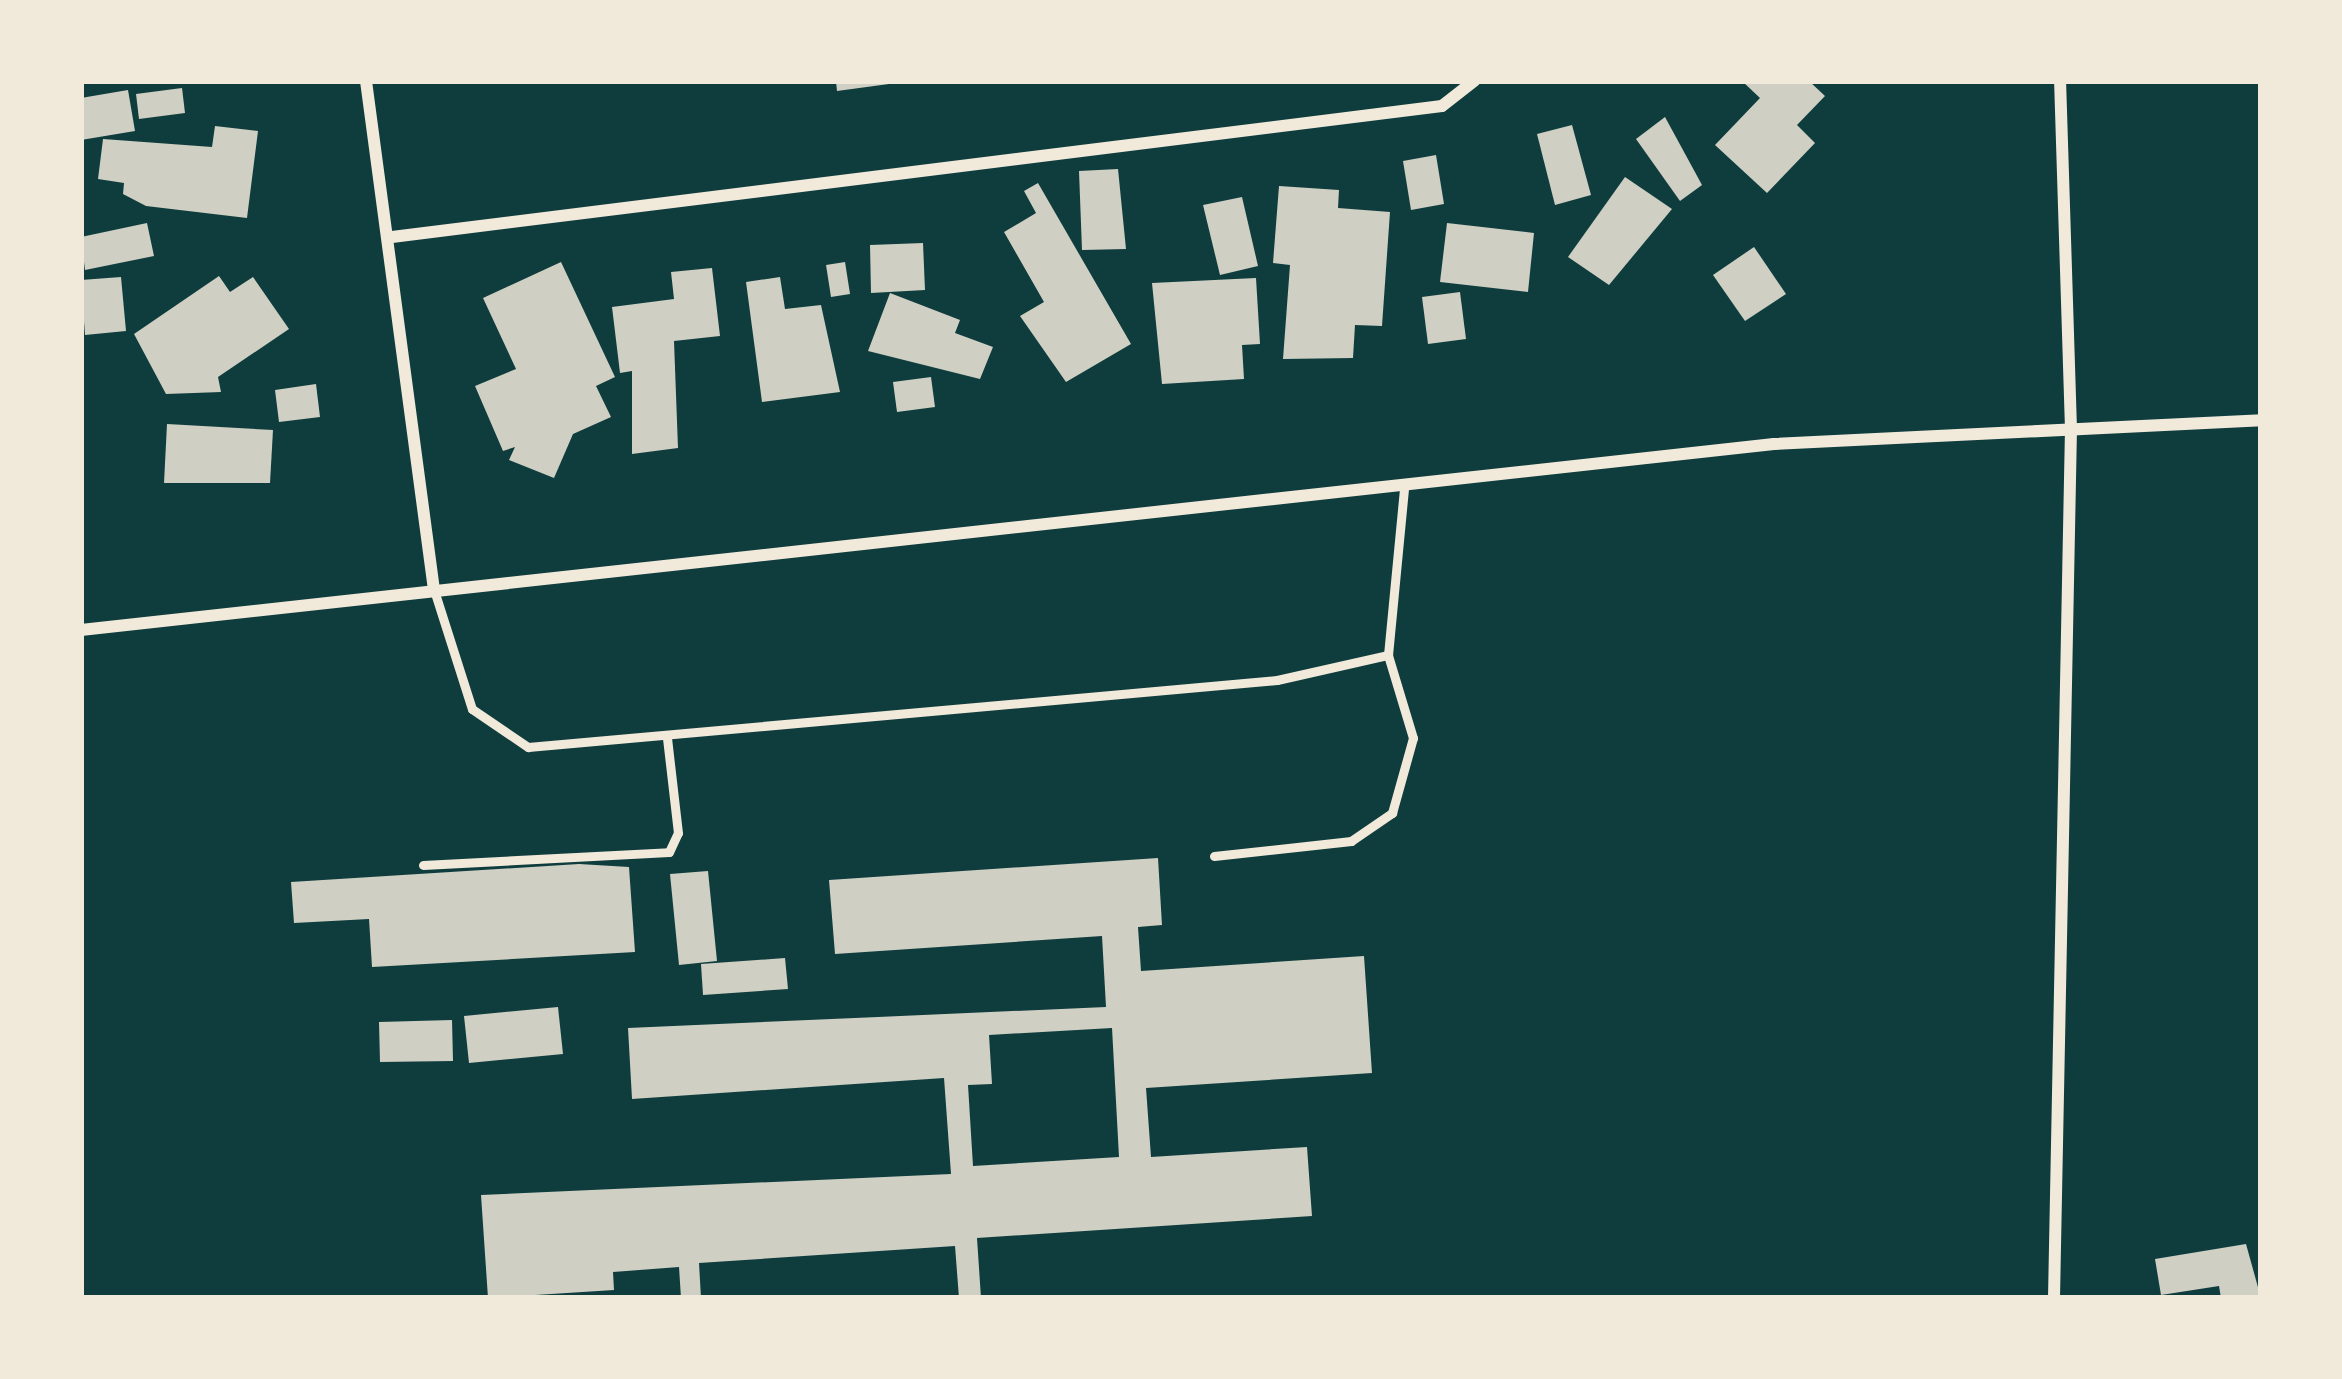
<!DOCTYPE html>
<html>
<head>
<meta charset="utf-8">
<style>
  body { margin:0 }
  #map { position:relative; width:2342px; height:1379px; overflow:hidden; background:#0f3d3e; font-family:"Asap Condensed",sans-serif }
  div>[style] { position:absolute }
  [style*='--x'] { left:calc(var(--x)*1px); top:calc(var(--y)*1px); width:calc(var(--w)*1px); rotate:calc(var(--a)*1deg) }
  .building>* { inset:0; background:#cfcfc3 }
  .service>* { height:9px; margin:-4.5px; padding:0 4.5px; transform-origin:4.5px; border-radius:4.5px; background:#f1e9da }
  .minor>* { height:12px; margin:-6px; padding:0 6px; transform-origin:6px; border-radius:6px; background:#f1e9da }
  span { translate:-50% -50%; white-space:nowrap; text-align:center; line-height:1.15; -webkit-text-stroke:10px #f1e9da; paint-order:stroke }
  .frame { position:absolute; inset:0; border:84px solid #f1e9da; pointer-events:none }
</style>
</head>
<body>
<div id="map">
  <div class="building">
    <i style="clip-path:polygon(836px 81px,889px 81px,889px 84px,837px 91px)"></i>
    <i style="clip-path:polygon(1742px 81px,1809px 81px,1825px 96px,1797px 125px,1815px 143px,1767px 193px,1715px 145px,1760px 98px)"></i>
    <i style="clip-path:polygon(182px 88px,185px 113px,139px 119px,136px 94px)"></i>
    <i style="clip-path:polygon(128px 90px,135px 131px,81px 140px,81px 98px)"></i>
    <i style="clip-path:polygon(1665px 117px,1702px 185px,1680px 201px,1636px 139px)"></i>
    <i style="clip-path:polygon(1572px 125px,1591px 195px,1555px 205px,1537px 134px)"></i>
    <i style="clip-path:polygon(215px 126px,258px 131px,247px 218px,146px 206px,123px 194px,124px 183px,98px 179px,103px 139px,212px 147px)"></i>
    <i style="clip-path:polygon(1436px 155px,1444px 204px,1411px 210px,1403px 161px)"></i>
    <i style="clip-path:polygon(1118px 169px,1126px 249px,1082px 250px,1079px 171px)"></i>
    <i style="clip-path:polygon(1625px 177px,1672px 209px,1609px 285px,1568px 257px)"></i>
    <i style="clip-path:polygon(1038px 183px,1131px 344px,1066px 382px,1020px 316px,1044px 302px,1004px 232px,1036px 213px,1024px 191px)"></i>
    <i style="clip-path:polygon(1279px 186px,1339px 190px,1338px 208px,1390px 212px,1382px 326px,1355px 325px,1353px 358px,1283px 359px,1290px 265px,1273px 263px)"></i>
    <i style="clip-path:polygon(1242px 197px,1258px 266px,1220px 275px,1203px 205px)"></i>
    <i style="clip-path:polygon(147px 223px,154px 256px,85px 270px,81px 237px)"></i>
    <i style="clip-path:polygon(1447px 223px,1534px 233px,1528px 292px,1440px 282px)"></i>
    <i style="clip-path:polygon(923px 243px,925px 290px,871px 293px,870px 245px)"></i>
    <i style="clip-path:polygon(1754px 247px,1786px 294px,1745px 321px,1713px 275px)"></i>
    <i style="clip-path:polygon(561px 262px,615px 377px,596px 386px,611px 417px,573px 434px,554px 478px,509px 460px,515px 447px,503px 451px,475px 386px,516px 369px,483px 298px)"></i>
    <i style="clip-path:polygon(845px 262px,850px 294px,831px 297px,826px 265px)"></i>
    <i style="clip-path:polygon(712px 268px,720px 336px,674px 341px,678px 448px,632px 454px,632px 371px,620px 373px,612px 307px,674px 299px,671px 272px)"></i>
    <i style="clip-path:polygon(219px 276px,230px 292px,253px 277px,289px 329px,218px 377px,221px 392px,166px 394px,134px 334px)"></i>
    <i style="clip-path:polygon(121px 277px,126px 331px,85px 335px,81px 280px)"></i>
    <i style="clip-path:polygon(780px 277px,785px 309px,821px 305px,840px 392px,762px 402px,746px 282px)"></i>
    <i style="clip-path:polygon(1256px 278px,1260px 344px,1242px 345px,1244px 379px,1162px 384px,1152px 283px)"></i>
    <i style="clip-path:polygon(1460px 292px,1466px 339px,1428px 344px,1422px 297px)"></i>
    <i style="clip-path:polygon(890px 293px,960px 320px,955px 333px,993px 347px,980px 379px,868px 351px)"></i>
    <i style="clip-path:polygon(931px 377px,935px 407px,897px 412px,893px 382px)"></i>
    <i style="clip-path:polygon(316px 384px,320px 417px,279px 422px,275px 390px)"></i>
    <i style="clip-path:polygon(167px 424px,273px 430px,270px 483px,164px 483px)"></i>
    <i style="clip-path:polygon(evenodd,1158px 858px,1162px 925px,1138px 927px,1141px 971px,1364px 956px,1372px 1073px,1146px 1088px,1151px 1157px,1307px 1147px,1312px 1216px,977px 1238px,981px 1298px,959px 1298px,955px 1246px,699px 1263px,701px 1298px,681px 1298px,679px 1267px,613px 1272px,614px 1290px,488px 1298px,481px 1195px,951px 1174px,944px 1078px,632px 1099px,628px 1028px,1106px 1007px,1102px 936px,835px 954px,829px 880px,1158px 858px,1112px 1028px,1119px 1157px,973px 1166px,968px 1085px,992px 1084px,989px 1035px,1112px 1028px)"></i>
    <i style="clip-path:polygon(579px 864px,629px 867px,635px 952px,372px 967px,369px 919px,294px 923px,291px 882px)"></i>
    <i style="clip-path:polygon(708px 871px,717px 961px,679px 965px,670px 874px)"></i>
    <i style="clip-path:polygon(785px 958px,788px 989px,703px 995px,701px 964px)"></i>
    <i style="clip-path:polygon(558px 1007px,563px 1054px,469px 1063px,464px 1016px)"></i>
    <i style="clip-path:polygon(452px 1020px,453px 1061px,380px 1062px,379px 1022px)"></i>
    <i style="clip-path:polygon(2246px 1244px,2261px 1298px,2221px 1298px,2219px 1286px,2161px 1295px,2155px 1259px)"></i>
  </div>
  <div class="service">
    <i style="--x:434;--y:590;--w:125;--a:72.3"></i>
    <i style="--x:472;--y:709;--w:68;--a:34.2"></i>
    <i style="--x:528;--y:747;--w:752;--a:-5.11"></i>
    <i style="--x:1277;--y:680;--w:114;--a:-12.7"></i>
    <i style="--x:1388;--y:655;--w:167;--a:-84.5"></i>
    <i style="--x:1214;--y:856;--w:138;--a:-6.2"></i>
    <i style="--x:1351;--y:841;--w:50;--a:-34.3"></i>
    <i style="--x:1392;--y:813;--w:78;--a:-74.4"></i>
    <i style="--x:1413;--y:738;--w:87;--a:-106.8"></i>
    <i style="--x:423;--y:865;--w:246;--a:-3"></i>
    <i style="--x:669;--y:852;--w:21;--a:-65"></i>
    <i style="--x:678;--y:833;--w:96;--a:-96.6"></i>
  </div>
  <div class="minor">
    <i style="--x:366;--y:81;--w:514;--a:82.39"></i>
    <i style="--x:392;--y:237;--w:1058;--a:-7.11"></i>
    <i style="--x:1442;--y:106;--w:41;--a:-38"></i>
    <i style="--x:81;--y:630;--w:1703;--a:-6.27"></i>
    <i style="--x:1774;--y:444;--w:488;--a:-2.8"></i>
    <i style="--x:2054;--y:1298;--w:869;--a:-88.88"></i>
    <i style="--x:2071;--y:429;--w:348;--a:-91.8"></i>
  </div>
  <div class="frame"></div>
</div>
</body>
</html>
